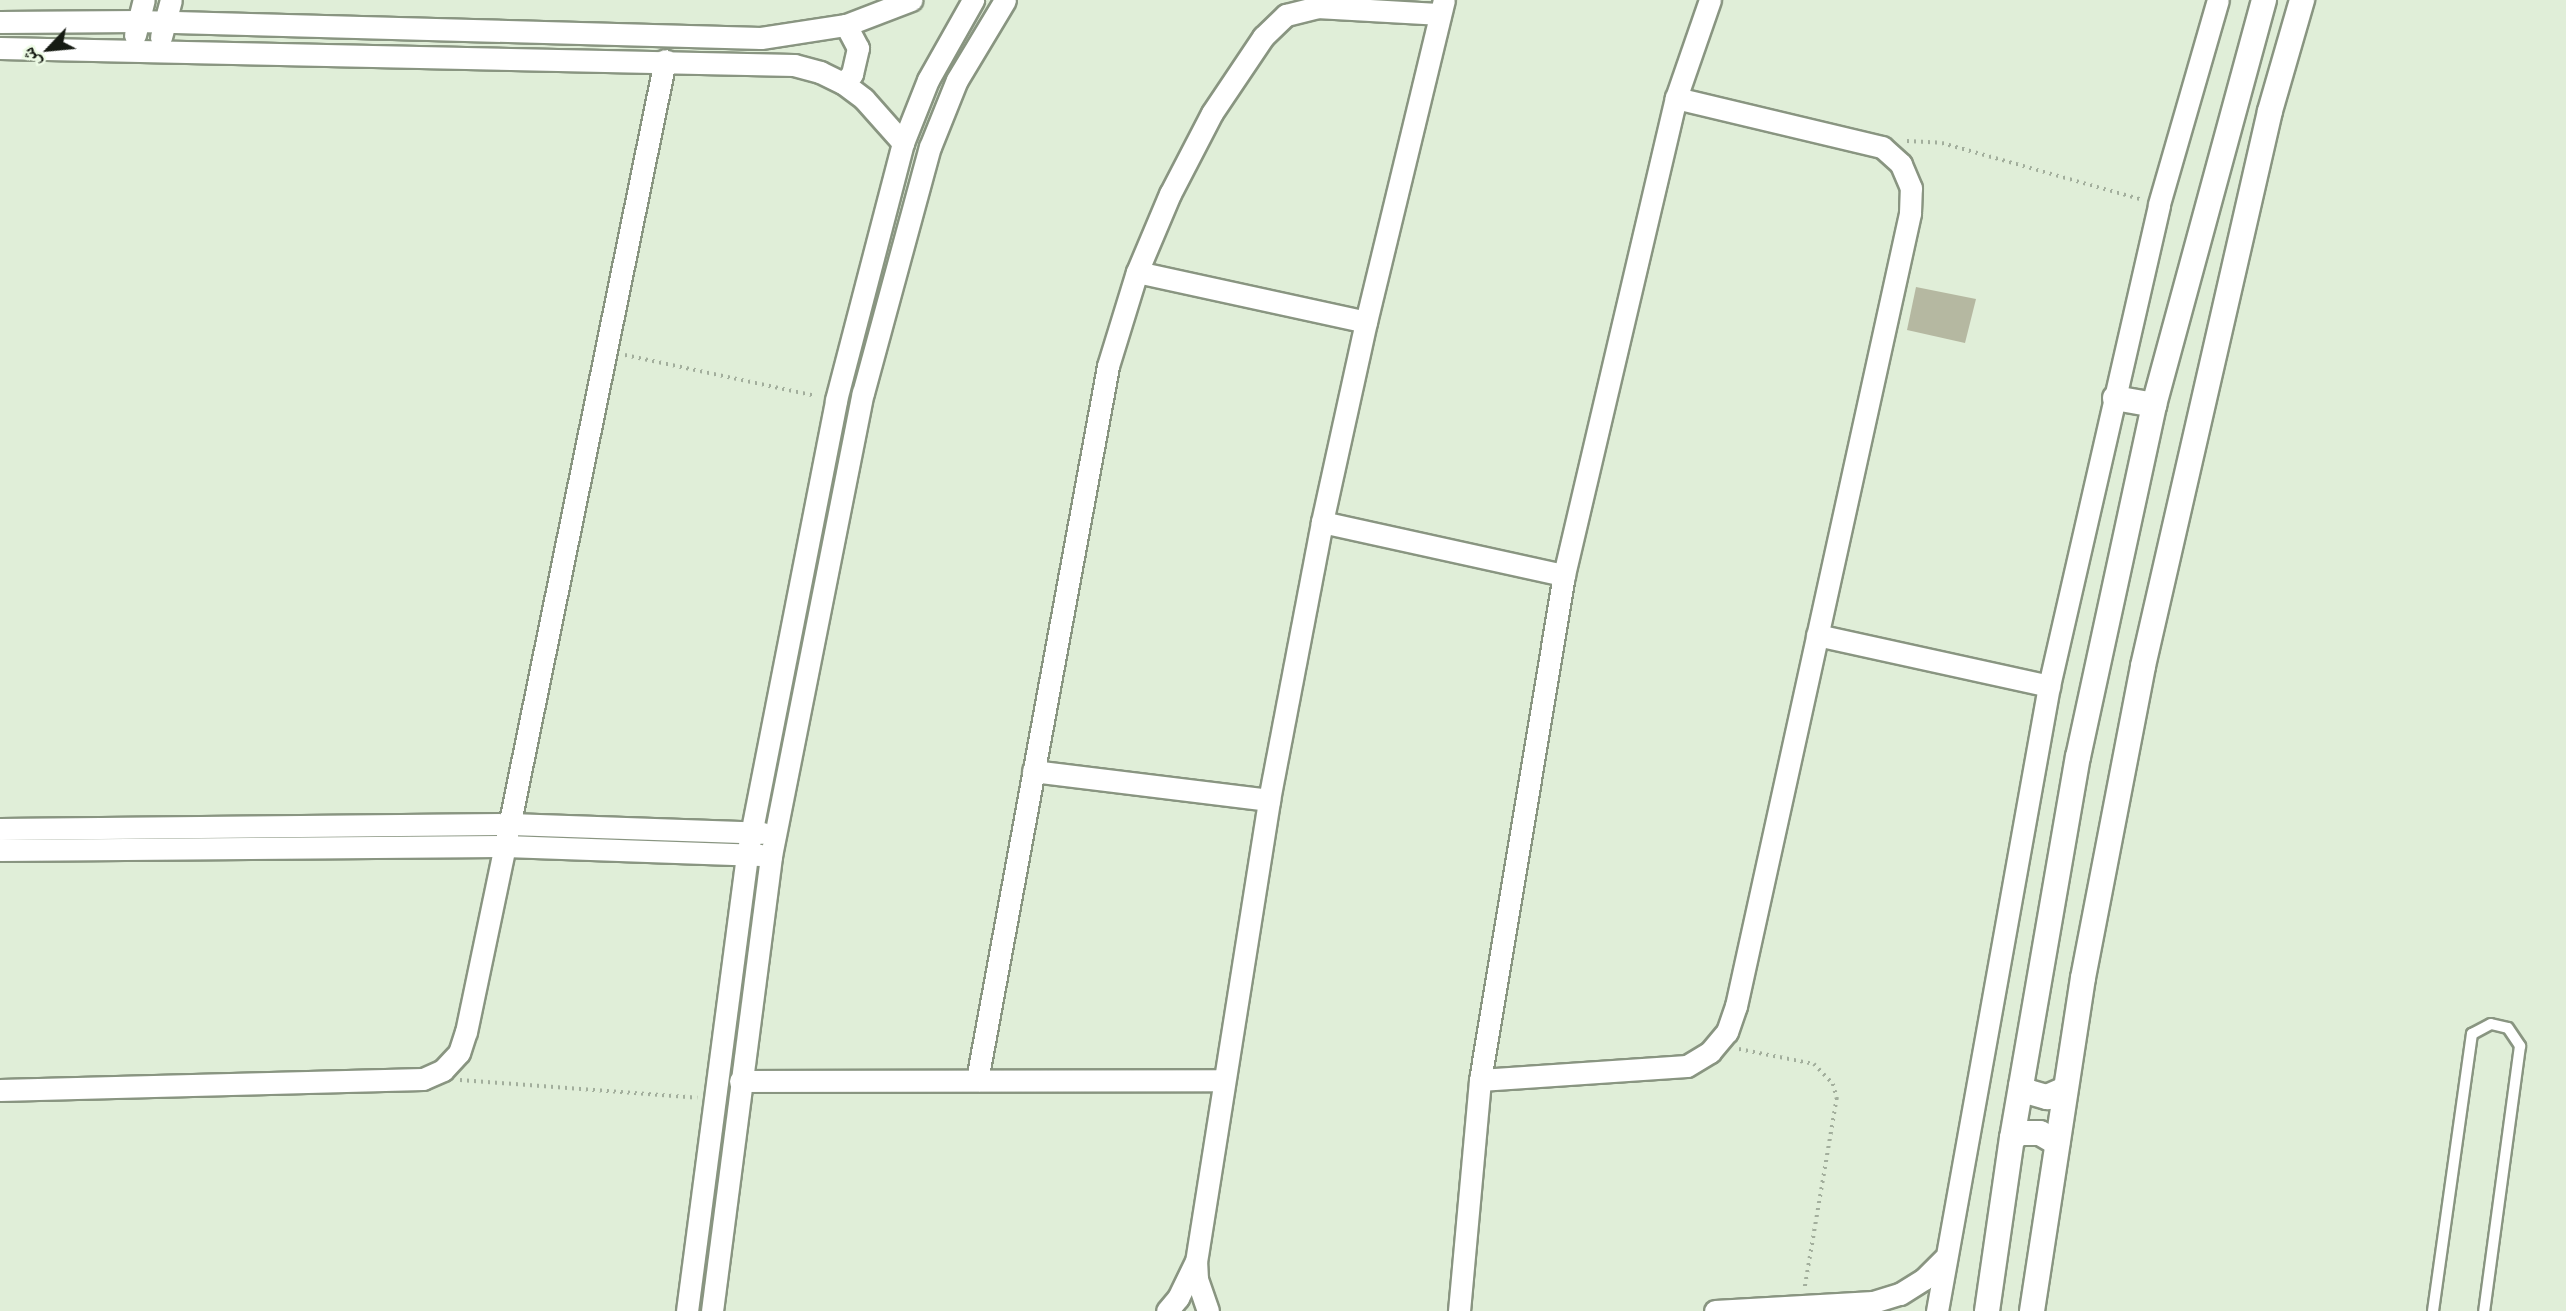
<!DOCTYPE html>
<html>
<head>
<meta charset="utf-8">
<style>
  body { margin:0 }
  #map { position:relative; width:2566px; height:1311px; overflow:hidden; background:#e0eed8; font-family:"Exo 2","Noto Naskh Arabic",sans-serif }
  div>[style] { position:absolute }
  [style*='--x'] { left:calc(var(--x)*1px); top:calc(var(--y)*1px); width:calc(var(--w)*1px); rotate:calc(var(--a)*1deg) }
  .building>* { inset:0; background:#b5b8a1 }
  .path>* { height:3.5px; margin-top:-1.75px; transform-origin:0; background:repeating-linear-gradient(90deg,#a2ae9c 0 2px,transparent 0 7px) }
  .roads { filter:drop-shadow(2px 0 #899581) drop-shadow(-2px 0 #899581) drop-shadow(0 2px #899581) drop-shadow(0 -2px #899581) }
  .service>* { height:10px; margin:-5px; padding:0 5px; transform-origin:5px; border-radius:5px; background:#fff }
  .minor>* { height:21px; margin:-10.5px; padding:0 10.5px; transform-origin:10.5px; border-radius:10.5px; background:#fff }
  .tertiary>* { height:24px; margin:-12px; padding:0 12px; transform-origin:12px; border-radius:12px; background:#fff }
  span { translate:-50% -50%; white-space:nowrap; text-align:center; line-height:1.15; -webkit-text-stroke:7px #edfbe5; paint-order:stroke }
  .north { position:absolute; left:14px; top:14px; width:70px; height:70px; -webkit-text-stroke:5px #edfbe5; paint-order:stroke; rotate:244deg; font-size:19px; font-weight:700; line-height:28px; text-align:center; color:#161b13 }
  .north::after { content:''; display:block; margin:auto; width:24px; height:32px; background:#161b13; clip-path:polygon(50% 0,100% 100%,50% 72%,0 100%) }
</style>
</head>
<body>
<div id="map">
  <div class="building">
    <i style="clip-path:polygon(1916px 287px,1976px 299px,1965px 343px,1907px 330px)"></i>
  </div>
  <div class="path">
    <i style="--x:1907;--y:141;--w:35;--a:3"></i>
    <i style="--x:1942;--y:143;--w:206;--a:15.8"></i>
    <i style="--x:625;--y:355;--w:195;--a:12.1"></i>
    <i style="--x:1739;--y:1049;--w:76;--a:11.3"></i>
    <i style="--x:1814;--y:1064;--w:28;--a:46"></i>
    <i style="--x:1833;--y:1084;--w:15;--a:74"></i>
    <i style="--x:1837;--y:1098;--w:193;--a:99.6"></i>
    <i style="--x:460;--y:1080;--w:238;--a:4.3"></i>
  </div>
  <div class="roads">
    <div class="service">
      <i style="--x:2433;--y:1311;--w:280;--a:-82"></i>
      <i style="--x:2472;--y:1034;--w:21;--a:-28"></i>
      <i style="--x:2491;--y:1024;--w:17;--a:13"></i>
      <i style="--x:2508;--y:1028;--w:22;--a:56"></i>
      <i style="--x:2520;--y:1046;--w:267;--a:97.7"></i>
    </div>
    <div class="minor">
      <i style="--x:0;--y:22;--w:138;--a:-0.4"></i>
      <i style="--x:138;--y:21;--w:623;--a:1.56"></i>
      <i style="--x:761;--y:38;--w:86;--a:-8.7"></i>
      <i style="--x:846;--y:25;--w:70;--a:-21"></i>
      <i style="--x:135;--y:35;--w:36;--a:-76"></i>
      <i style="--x:161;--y:37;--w:38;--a:-75"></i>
      <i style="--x:0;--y:48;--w:794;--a:1.23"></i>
      <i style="--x:794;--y:65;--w:27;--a:15"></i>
      <i style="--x:820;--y:72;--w:25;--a:26"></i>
      <i style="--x:843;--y:83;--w:26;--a:37"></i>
      <i style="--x:864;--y:99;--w:59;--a:48.4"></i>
      <i style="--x:843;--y:83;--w:13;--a:-45"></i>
      <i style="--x:852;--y:74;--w:27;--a:-77"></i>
      <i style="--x:858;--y:48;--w:26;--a:-118"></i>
      <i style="--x:1137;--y:272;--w:234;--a:12.3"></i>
      <i style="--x:1322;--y:522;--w:248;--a:12.4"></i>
      <i style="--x:1817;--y:635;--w:238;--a:12.4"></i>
      <i style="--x:1033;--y:771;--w:238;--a:7"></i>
      <i style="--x:0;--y:829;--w:510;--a:-0.56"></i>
      <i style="--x:510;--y:824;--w:252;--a:2"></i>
      <i style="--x:0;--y:850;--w:505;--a:-0.45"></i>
      <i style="--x:505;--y:846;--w:256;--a:2"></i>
      <i style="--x:977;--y:1080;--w:726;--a:-79.6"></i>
      <i style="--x:1108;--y:366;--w:98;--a:-72.9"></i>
      <i style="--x:1137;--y:272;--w:85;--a:-67.1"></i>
      <i style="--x:1170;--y:194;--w:91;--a:-62.6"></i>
      <i style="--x:1212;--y:113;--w:92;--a:-56.1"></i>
      <i style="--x:1263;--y:37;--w:32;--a:-44"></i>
      <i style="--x:1286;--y:15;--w:33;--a:-14"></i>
      <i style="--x:1318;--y:7;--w:122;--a:3.3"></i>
      <i style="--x:1480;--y:1080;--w:207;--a:-3.9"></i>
      <i style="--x:1687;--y:1066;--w:27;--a:-31"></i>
      <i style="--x:1710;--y:1052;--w:26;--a:-50"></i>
      <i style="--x:1727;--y:1032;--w:28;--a:-71"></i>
      <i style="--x:1736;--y:1006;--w:812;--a:-77.62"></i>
      <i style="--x:1910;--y:213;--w:25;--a:-88"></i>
      <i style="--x:1911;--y:188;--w:26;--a:-113"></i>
      <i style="--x:1901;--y:164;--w:25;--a:-138"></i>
      <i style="--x:1882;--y:147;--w:212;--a:-166.6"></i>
      <i style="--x:740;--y:1081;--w:483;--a:-0.1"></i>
      <i style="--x:0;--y:1090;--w:423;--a:-1.5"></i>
      <i style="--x:423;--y:1079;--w:22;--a:-24"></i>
      <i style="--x:443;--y:1070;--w:23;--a:-47"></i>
      <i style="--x:459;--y:1053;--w:22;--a:-72"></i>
      <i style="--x:466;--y:1032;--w:190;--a:-78.2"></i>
      <i style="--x:505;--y:846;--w:802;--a:-78.49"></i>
      <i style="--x:687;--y:1311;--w:460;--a:-82.5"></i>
      <i style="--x:747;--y:855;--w:464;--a:-78.9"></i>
      <i style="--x:836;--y:400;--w:266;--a:-75.4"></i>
      <i style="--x:903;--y:143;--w:68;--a:-68.4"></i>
      <i style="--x:928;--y:80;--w:92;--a:-60.6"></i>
      <i style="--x:712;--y:1311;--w:459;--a:-82.6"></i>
      <i style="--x:771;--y:856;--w:472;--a:-78.8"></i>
      <i style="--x:863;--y:393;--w:255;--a:-74.8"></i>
      <i style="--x:930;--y:147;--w:72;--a:-68.1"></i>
      <i style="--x:957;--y:80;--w:93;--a:-59"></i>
      <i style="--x:1167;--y:1311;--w:17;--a:-50"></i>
      <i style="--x:1178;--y:1298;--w:39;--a:-64"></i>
      <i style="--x:1208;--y:1311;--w:34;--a:-109"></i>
      <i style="--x:1197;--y:1279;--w:17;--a:-93"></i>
      <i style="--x:1196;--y:1262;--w:468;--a:-81"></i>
      <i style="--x:1269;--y:800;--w:283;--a:-79.2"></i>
      <i style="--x:1322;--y:522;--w:205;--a:-77.6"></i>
      <i style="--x:1366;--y:322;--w:331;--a:-76.4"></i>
      <i style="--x:1459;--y:1311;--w:232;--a:-84.8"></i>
      <i style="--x:1480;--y:1080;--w:512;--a:-80.56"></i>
      <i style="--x:1564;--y:575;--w:490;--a:-76.8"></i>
      <i style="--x:1676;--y:98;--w:104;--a:-70.9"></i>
      <i style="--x:1715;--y:1311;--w:158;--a:-3.3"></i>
      <i style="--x:1873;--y:1302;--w:28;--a:-17"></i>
      <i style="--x:1900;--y:1294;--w:28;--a:-32"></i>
      <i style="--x:1924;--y:1279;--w:28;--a:-45"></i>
      <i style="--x:1937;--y:1311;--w:635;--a:-79.84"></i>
      <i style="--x:2049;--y:686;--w:494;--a:-77.1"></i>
      <i style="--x:2159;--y:204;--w:212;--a:-73.9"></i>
    </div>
    <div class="tertiary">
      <i style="--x:2115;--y:398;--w:40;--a:10"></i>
      <i style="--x:2021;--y:1086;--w:10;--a:37"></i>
      <i style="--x:2029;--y:1092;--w:19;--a:16"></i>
      <i style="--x:2047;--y:1097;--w:20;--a:-24"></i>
      <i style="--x:2012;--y:1138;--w:10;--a:-29"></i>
      <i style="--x:2021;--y:1133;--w:19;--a:0"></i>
      <i style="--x:2040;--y:1133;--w:20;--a:30"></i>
      <i style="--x:1987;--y:1311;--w:175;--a:-81.8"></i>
      <i style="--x:2012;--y:1138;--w:387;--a:-80.2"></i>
      <i style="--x:2078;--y:757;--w:360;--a:-77.8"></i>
      <i style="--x:2154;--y:405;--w:420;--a:-74.8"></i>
      <i style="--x:2032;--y:1311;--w:337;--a:-81.3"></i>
      <i style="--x:2083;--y:978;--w:318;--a:-79.1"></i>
      <i style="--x:2143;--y:666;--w:569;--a:-77.11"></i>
      <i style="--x:2270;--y:111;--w:116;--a:-73.9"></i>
    </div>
  </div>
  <div class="north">ش</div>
</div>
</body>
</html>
